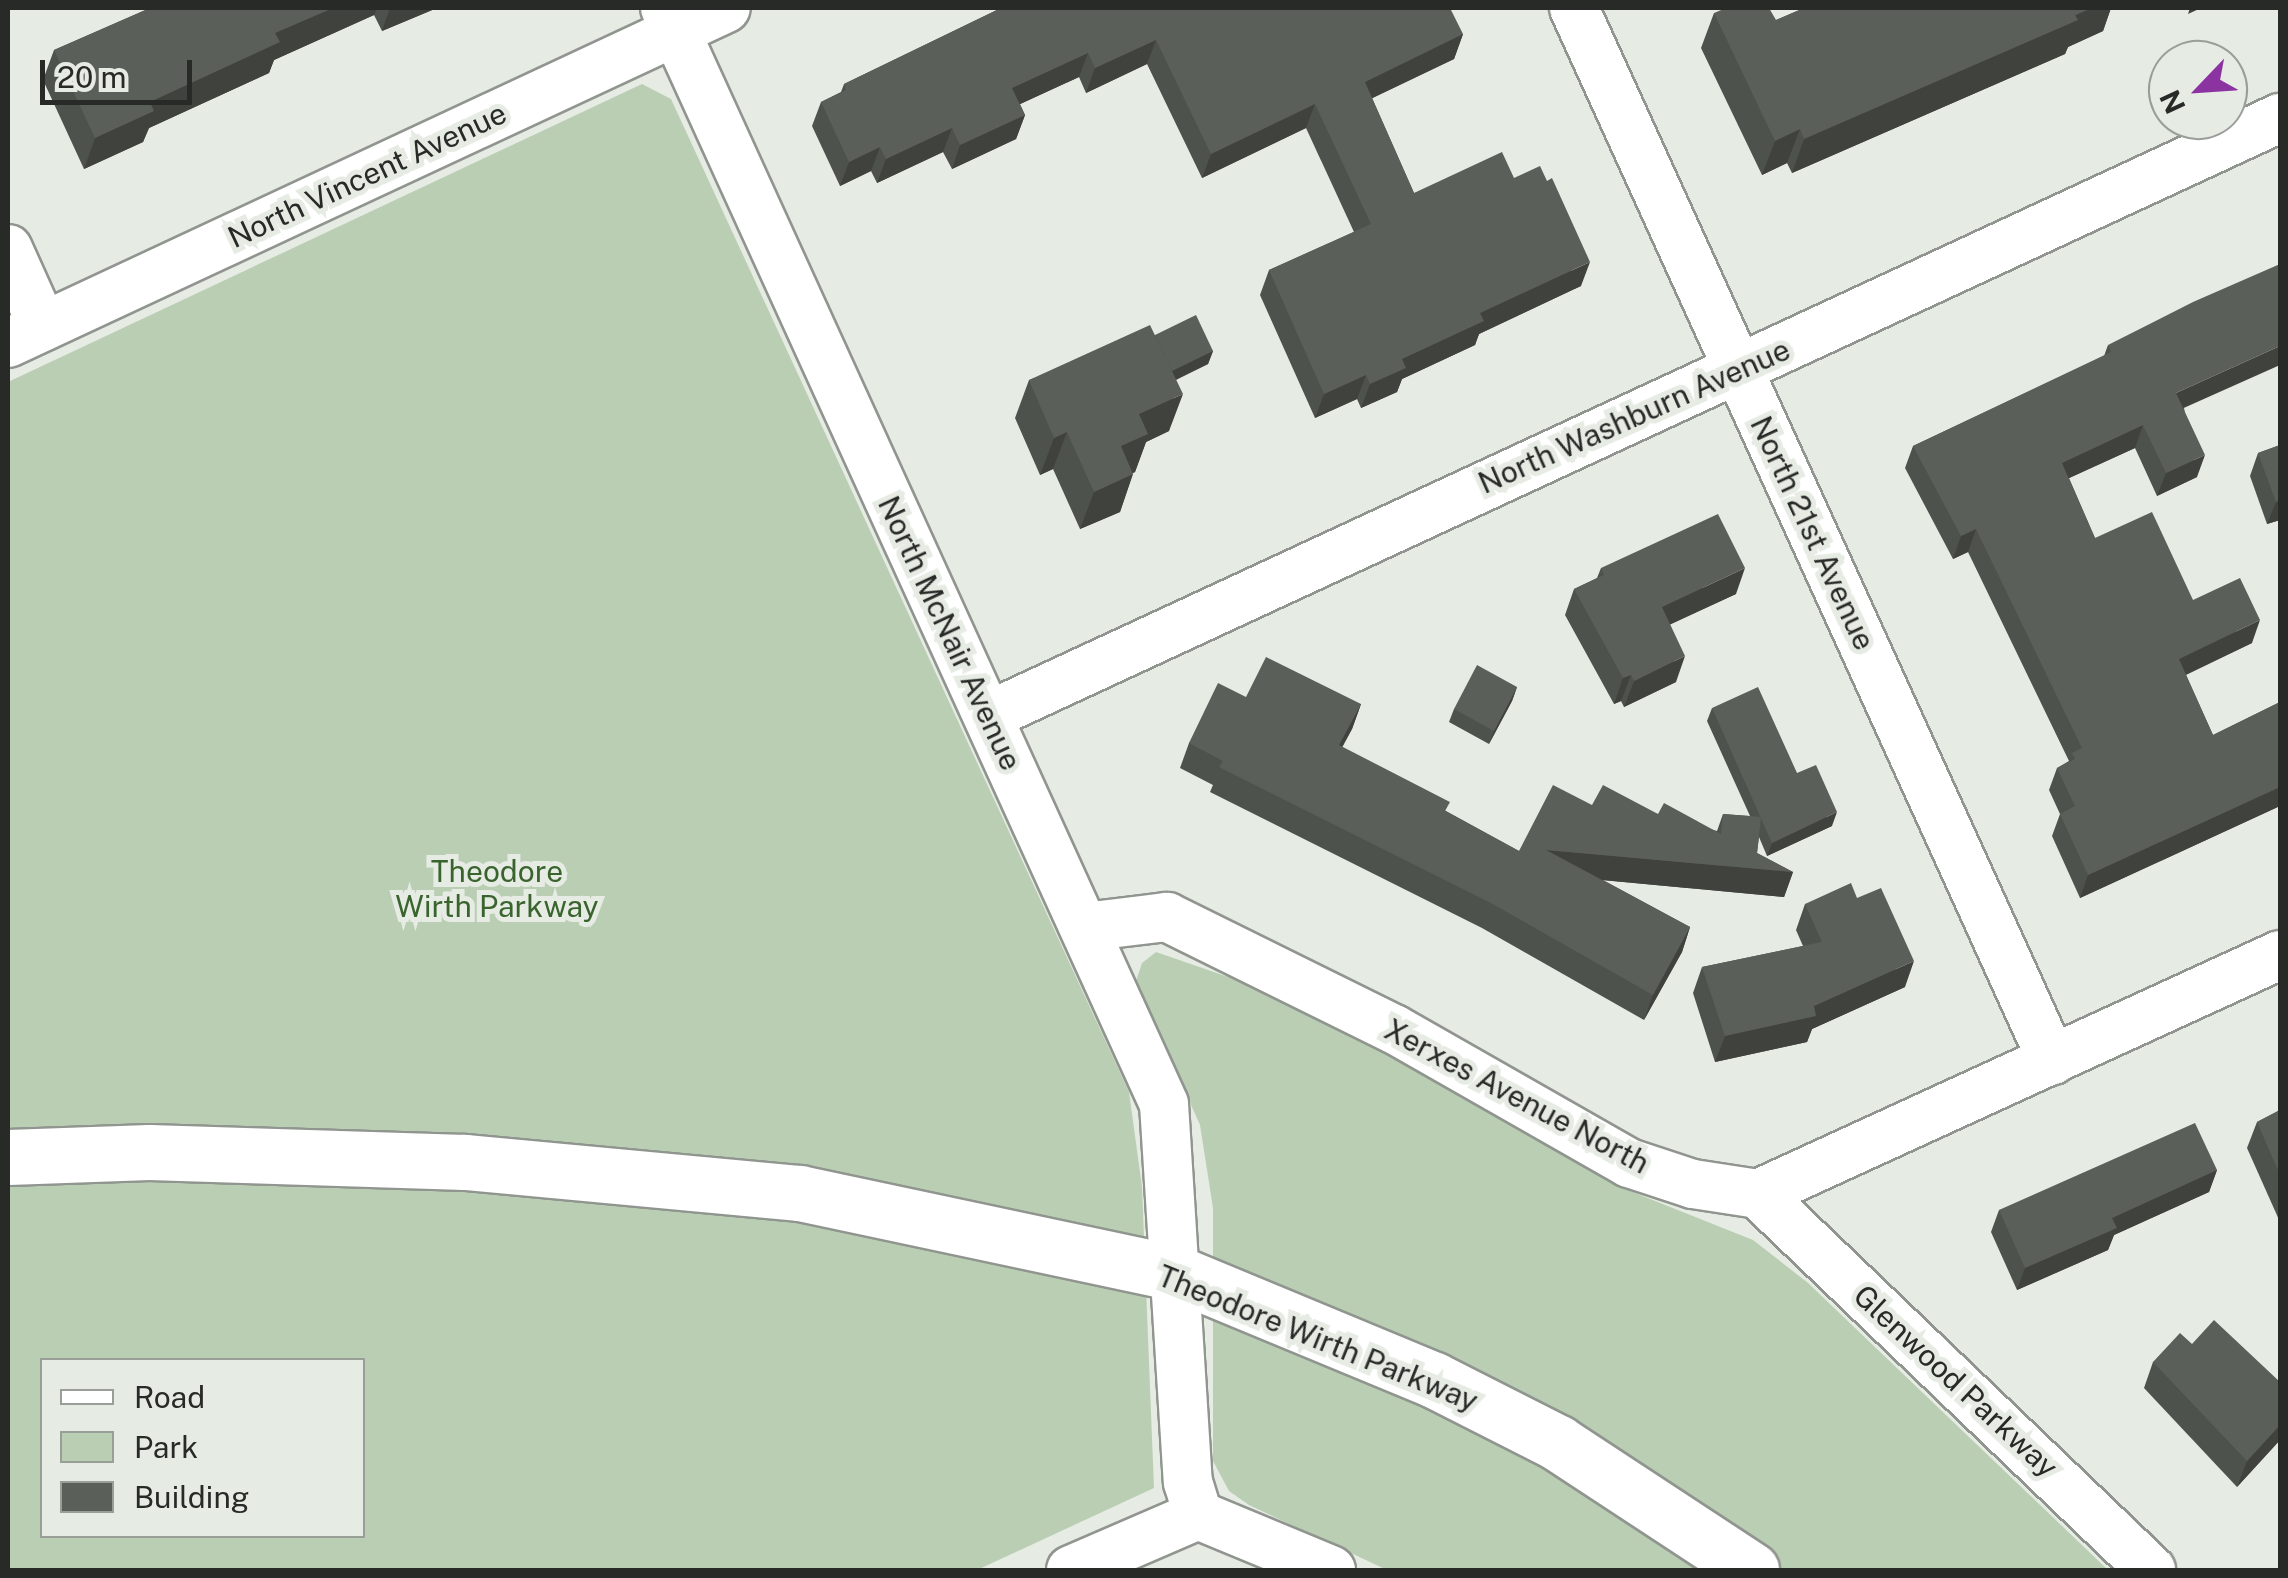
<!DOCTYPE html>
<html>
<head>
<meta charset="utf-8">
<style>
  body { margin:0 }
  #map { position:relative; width:2288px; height:1578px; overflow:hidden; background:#e6ebe4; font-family:"Public Sans",sans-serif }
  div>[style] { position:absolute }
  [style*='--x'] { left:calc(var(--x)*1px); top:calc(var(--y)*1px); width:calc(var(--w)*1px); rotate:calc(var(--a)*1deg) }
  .green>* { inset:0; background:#b9ceb3 }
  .roads { filter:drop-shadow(2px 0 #90958f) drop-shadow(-2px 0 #90958f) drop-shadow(0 2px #90958f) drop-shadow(0 -2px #90958f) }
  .street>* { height:48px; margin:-24px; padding:0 24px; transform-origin:24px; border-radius:24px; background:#fff }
  .secondary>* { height:55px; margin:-27.5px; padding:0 27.5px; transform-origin:27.5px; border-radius:27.5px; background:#fff }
  .wall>* { inset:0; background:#4e524d }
  .shaded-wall>* { inset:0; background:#40423e }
  .building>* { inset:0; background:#5b5f59 }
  span { translate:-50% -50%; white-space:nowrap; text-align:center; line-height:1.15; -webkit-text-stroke:10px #e6ebe4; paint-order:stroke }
  .street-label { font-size:30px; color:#282a28 }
  .park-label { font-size:30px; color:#3a642e }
  .frame { position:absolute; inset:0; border:10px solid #282a28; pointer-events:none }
  .legend { position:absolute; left:40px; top:1358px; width:325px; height:180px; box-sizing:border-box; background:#e6ebe4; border:2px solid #9a9e99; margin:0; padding:12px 18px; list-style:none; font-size:30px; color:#282a28 }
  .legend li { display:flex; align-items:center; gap:20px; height:50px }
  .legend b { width:50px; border:2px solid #9a9e99 }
  .north { position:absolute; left:2148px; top:40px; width:100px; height:100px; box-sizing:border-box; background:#e6ebe4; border:2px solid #9a9e99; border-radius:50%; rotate:245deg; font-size:28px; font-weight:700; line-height:40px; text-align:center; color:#282a28 }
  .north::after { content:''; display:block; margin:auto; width:35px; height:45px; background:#8b34a1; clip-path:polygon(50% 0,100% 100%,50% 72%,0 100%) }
  .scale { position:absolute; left:40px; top:60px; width:152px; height:45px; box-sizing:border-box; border:5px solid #282a28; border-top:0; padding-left:12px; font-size:30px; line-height:35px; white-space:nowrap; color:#282a28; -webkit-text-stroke:8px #e6ebe4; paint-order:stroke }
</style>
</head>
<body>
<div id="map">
  <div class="green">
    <i style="clip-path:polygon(evenodd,642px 84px,671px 99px,1129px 1092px,1142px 1187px,1154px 1488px,977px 1570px,8px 1570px,8px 382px,642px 84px,42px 1360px,362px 1360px,362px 1536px,42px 1536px,42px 1360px)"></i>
    <i style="clip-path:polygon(1156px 952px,1234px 979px,1385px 1051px,1620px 1187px,1753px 1240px,1808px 1283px,2108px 1570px,1387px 1570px,1249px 1505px,1229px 1491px,1213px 1461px,1213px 1208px,1200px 1125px,1136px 981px,1142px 963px)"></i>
  </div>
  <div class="roads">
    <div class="street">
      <i style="--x:665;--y:8;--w:1204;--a:65.52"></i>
      <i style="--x:1164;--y:1104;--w:379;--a:86.4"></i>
      <i style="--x:1188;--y:1482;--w:34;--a:73"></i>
      <i style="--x:1574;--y:8;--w:1156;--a:65.56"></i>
      <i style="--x:8;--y:249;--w:85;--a:65.8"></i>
      <i style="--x:8;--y:343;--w:792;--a:-25.01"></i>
      <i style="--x:988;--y:716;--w:1424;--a:-24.84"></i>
      <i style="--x:1084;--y:927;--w:84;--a:-6.9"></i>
      <i style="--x:1167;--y:917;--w:253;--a:26.3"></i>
      <i style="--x:1394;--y:1029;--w:271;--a:29.7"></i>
      <i style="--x:1629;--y:1163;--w:67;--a:18.2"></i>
      <i style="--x:1693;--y:1184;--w:66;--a:8.7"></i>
      <i style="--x:1758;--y:1194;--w:574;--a:-24.6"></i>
      <i style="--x:1758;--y:1194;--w:544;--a:43.73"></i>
      <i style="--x:1198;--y:1515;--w:144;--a:22.5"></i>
      <i style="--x:1071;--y:1570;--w:138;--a:-23.4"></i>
    </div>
    <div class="secondary">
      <i style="--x:8;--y:1157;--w:141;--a:-2"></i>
      <i style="--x:149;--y:1152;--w:316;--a:1.8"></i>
      <i style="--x:465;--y:1162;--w:336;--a:5.3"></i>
      <i style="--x:800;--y:1193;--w:384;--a:12"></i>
      <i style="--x:1176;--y:1273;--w:279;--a:22.5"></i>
      <i style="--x:1434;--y:1380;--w:139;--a:26.9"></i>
      <i style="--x:1558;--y:1443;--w:231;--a:33.3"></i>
    </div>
  </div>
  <div class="wall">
    <i style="clip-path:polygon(150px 8px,437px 8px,382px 31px,374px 15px,274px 60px,269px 73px,149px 128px,143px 142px,84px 169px,43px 80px,54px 50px)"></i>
    <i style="clip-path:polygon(1001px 8px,1463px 34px,1454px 59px,1372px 98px,1414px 193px,1514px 178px,1581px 286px,1479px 334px,1475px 345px,1402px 379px,1397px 392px,1361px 408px,1357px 399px,1315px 418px,1260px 295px,1269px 270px,1354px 232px,1306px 128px,1202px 178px,1147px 64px,1086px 93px,1079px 77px,1020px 104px,1025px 115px,1016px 139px,952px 169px,943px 152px,877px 183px,871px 171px,840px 186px,812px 126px,821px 102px,841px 92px,844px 84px)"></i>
    <i style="clip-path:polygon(1804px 8px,2111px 8px,2103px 31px,2068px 47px,2065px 54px,1792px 173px,1787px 163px,1762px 175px,1701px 48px,1714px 13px,1776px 20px)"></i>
    <i style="clip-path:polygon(1155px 335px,1213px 351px,1208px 364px,1176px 380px,1169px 431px,1146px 442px,1135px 472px,1133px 473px,1120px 512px,1080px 529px,1053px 469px,1040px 475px,1015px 418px,1029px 380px)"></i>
    <i style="clip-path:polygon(2108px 345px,2184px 408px,2197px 477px,2157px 496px,2135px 448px,2069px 478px,2095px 538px,2193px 600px,2252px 643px,2186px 675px,2213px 735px,2280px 702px,2280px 806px,2080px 898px,2052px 836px,2060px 814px,2049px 790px,2057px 768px,2069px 761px,1968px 552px,1953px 559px,1905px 468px,1913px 446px,2104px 356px)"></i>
    <i style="clip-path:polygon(2280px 445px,2280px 520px,2267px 524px,2250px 476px,2258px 453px)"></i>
    <i style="clip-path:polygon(1601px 568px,1736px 594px,1670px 624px,1676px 682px,1624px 707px,1621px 701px,1614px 704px,1565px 615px,1574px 589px,1597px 578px)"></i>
    <i style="clip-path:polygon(1517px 687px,1512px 701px,1489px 744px,1449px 722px,1454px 709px)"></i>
    <i style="clip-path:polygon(1246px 697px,1361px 704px,1352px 729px,1342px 747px,1446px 811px,1519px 851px,1592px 805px,1658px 814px,1717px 831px,1723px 814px,1750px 816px,1707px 721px,1712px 708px,1797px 773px,1832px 826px,1767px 856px,1759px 837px,1757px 853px,1793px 872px,1784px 897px,1603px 880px,1690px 927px,1682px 952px,1644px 1020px,1482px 928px,1210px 792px,1213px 785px,1180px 768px,1189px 743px)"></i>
    <i style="clip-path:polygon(1857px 898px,1905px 987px,1812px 1029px,1807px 1042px,1715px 1062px,1693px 993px,1702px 967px,1803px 946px,1796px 930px,1805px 904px)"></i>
    <i style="clip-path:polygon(2280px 1110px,2280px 1222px,2247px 1148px,2257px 1122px)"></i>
    <i style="clip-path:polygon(2217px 1170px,2209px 1192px,2114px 1235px,2108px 1250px,2017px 1290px,1991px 1232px,1999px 1210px)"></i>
    <i style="clip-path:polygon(2192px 1344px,2280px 1382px,2280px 1440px,2237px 1487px,2144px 1388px,2153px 1362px)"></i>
  </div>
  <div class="shaded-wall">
    <i style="clip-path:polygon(333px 8px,377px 8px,374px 15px,274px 60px,269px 73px,149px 128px,143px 142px,84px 169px,95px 138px,150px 102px,275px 33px)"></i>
    <i style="clip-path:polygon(390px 8px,437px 8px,382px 31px)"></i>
    <i style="clip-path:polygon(2092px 8px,2111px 8px,2103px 31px,2068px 47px,2065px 54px,1792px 173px,1804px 139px)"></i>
    <i style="clip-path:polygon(2190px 8px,2201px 8px,2188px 14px)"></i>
    <i style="clip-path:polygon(1463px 34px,1454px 59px,1356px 106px,1365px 82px)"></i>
    <i style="clip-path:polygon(1156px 40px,1147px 64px,1086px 93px,1095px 68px)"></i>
    <i style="clip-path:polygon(1088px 53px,1079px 77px,1003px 112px,1012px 88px)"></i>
    <i style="clip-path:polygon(1315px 104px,1306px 128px,1202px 178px,1211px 154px)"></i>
    <i style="clip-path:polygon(1025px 115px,1016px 139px,952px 169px,960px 145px)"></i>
    <i style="clip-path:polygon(952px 128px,943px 152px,877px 183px,886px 159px)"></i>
    <i style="clip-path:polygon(1800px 129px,1787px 163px,1762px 175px,1775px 141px)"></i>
    <i style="clip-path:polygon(880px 147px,871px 171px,840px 186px,849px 162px)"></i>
    <i style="clip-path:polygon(1590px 262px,1581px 286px,1479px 334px,1475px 345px,1402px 379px,1397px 392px,1361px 408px,1370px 384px,1402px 359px,1480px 313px)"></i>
    <i style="clip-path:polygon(2280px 346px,2280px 365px,2168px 415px,2176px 393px)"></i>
    <i style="clip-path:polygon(1213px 351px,1208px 364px,1162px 386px,1167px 373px)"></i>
    <i style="clip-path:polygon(1366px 375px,1357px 399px,1315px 418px,1324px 394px)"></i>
    <i style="clip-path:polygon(1183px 394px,1169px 431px,1146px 442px,1135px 472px,1107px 484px,1121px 446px,1139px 414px)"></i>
    <i style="clip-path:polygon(2143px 425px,2135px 448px,2054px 485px,2062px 463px)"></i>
    <i style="clip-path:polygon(1067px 432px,1053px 469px,1040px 475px,1054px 438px)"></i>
    <i style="clip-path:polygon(2205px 455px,2197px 477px,2157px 496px,2166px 473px)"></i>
    <i style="clip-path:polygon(1133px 474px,1120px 512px,1080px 529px,1094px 492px)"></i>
    <i style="clip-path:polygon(2280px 500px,2280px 520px,2267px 524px,2276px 502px)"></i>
    <i style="clip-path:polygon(1976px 529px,1968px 552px,1953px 559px,1961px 536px)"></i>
    <i style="clip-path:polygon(1745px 568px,1736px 594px,1652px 633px,1662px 607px)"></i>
    <i style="clip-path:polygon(2260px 620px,2252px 643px,2170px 682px,2179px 659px)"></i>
    <i style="clip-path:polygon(1685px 656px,1676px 682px,1624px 707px,1634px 681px)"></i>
    <i style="clip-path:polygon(1631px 675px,1621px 701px,1614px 704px,1623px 678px)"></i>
    <i style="clip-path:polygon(1517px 687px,1512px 701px,1489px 744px,1494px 731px)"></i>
    <i style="clip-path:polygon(1361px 704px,1352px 729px,1330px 770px,1339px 745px)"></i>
    <i style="clip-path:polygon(2280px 787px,2280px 806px,2080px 898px,2088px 875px)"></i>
    <i style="clip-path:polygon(1837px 812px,1832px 826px,1767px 856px,1772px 843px)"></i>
    <i style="clip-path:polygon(1546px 850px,1793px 872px,1784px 897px,1537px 874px)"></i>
    <i style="clip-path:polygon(1690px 927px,1682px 952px,1644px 1020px,1653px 995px)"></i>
    <i style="clip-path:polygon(1914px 961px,1905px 987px,1812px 1029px,1807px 1042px,1715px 1062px,1725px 1036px,1814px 1006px)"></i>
    <i style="clip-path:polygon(2217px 1170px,2209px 1192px,2114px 1235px,2108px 1250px,2017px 1290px,2025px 1268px,2112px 1218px)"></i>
    <i style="clip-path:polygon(2280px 1425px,2280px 1440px,2237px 1487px,2247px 1461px)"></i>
  </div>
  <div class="building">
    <i style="clip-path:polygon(150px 8px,333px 8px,275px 33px,280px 42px,150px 102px,154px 111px,95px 138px,54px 50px)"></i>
    <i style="clip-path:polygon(1001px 8px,1450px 8px,1463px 34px,1365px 82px,1414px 193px,1502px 152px,1514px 178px,1540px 166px,1547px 181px,1552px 178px,1590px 262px,1480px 313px,1484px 321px,1402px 359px,1406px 368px,1370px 384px,1366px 375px,1324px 394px,1269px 270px,1371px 224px,1315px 104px,1211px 154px,1156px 40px,1095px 68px,1088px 53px,1012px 88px,1025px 115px,960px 145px,952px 128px,886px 159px,880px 147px,849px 162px,821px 102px,846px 90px,844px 84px)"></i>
    <i style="clip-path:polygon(1726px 8px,1769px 8px,1776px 20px,1804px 8px,2092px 8px,2075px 15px,2078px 20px,1804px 139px,1800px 129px,1775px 141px,1714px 13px)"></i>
    <i style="clip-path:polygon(2280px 264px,2280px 346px,2176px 393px,2205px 455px,2166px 473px,2143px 425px,2062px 463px,2095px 538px,2152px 512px,2193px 600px,2240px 578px,2260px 620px,2179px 659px,2213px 735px,2280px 702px,2280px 787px,2088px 875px,2060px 814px,2075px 806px,2057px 768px,2075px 759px,2072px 753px,2082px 748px,1976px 529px,1961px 536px,1913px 446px,2111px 352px,2108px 345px,2193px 302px)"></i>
    <i style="clip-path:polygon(1196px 315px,1213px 351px,1172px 371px,1155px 335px)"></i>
    <i style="clip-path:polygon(1150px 325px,1183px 394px,1139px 414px,1148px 434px,1121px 446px,1133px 474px,1094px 492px,1067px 432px,1054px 438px,1029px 380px)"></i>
    <i style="clip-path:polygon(2280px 445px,2280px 500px,2276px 502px,2258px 453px)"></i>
    <i style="clip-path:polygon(1718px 514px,1745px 568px,1662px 607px,1685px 656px,1634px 681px,1631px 675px,1623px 678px,1574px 589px,1604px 575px,1601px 568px)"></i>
    <i style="clip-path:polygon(1266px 657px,1361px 704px,1339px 745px,1450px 802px,1445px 811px,1519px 851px,1553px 785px,1592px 805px,1603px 785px,1658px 814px,1664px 803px,1721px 834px,1723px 814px,1761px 817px,1757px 853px,1793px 872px,1546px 850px,1690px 927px,1653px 995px,1491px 903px,1219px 767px,1223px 761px,1189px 743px,1218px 683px,1246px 697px)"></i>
    <i style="clip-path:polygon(1477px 665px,1517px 687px,1494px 731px,1454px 709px)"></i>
    <i style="clip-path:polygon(1758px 687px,1797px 773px,1816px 765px,1837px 812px,1772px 843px,1712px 708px)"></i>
    <i style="clip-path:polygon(1851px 883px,1857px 898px,1881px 888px,1914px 961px,1814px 1006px,1816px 1016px,1725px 1036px,1702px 967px,1822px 942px,1805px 904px)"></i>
    <i style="clip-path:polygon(2280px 1110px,2280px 1175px,2257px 1122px)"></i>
    <i style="clip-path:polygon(2195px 1123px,2217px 1170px,2112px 1218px,2117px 1228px,2025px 1268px,1999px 1210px)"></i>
    <i style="clip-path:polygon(2214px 1320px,2280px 1382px,2280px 1425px,2247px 1461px,2153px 1362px,2180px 1333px,2192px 1344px)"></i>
  </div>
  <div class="street-label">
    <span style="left:367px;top:175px;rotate:-25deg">North Vincent Avenue</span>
    <span style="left:1634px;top:416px;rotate:-24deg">North Washburn Avenue</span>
    <span style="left:1813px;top:533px;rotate:65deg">North 21st Avenue</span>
    <span style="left:950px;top:633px;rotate:65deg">North McNair Avenue</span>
    <span style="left:1517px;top:1096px;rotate:28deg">Xerxes Avenue North</span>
    <span style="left:1318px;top:1338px;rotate:22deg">Theodore Wirth Parkway</span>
    <span style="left:1956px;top:1381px;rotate:43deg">Glenwood Parkway</span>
  </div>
  <div class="park-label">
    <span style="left:497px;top:888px">Theodore<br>Wirth Parkway</span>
  </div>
  <div class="frame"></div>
  <ul class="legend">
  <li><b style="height:12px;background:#fff"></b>Road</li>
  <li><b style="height:28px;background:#b9ceb3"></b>Park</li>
  <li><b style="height:28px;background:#5b5f59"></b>Building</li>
  </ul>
  <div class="north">N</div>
  <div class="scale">20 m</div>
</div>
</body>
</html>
